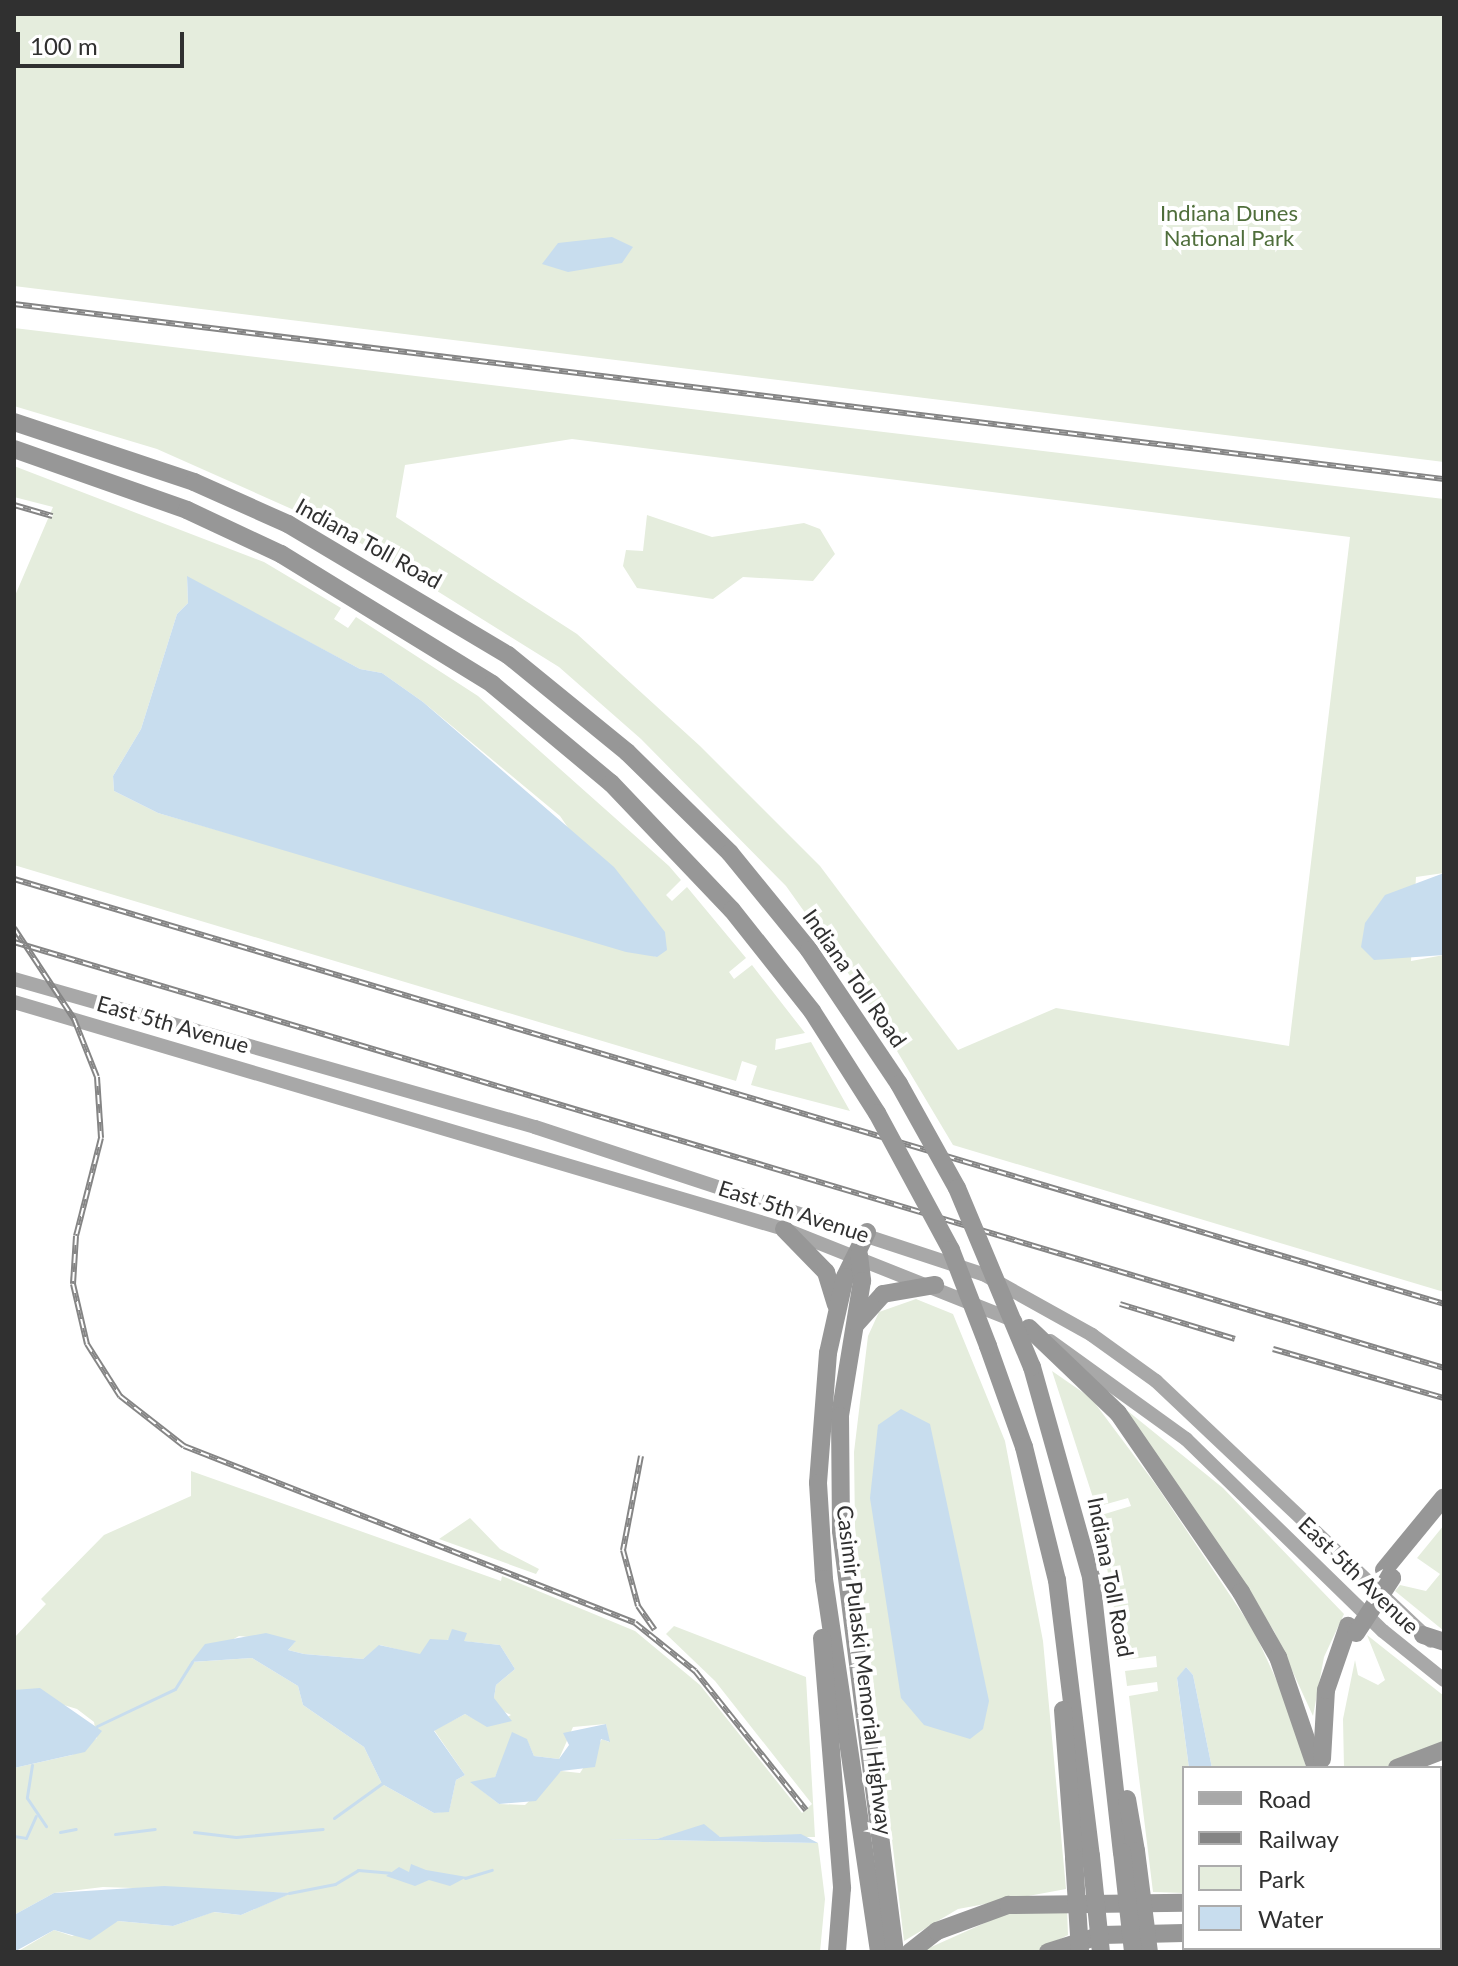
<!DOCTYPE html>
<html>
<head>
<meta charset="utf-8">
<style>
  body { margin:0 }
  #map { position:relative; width:1458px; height:1966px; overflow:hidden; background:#fff; font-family:Lato,sans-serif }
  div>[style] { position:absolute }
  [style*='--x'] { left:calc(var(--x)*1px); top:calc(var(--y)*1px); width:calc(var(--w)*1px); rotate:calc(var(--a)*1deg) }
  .green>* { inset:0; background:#e5eddd }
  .water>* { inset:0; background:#c8ddee }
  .stream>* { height:3px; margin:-1.5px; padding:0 1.5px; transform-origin:1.5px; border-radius:1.5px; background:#c8ddee }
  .primary>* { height:14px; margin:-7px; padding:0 7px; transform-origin:7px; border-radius:7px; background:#a8a8a8 }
  .highway>* { height:18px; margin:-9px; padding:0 9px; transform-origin:9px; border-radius:9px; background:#979797 }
  .rail>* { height:6px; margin-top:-3px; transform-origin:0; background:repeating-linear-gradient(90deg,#fff 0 9px,#858585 0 18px); box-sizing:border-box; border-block:2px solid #858585 }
  .highway-bridge>* { height:18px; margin:-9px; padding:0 9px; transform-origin:9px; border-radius:9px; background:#979797 }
  span { translate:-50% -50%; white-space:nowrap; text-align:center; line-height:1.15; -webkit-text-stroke:8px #fff; paint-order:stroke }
  .park-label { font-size:22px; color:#4f6e3b }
  .street-label { font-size:22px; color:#303030 }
  .frame { position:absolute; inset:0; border:16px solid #303030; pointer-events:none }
  .legend { position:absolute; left:1182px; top:1766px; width:260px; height:184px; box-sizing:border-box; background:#fff; border:2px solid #acacac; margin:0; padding:10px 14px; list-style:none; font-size:24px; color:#303030 }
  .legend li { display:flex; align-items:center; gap:16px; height:40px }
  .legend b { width:40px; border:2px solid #acacac }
  .scale { position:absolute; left:16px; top:32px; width:168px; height:36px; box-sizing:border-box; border:4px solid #303030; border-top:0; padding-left:10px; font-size:24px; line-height:28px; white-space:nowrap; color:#303030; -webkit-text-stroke:6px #fff; paint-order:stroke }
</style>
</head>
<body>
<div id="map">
  <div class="green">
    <i style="clip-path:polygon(14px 14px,1444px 14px,1444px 462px,14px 286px)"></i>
    <i style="clip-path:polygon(evenodd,14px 328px,1444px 499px,1444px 873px,1416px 877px,1411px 961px,1444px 955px,1444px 1292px,953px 1145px,863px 994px,786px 886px,641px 739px,559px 667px,341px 531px,157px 449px,14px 406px,14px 328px,572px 439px,1350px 537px,1289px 1046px,1056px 1008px,958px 1050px,820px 866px,700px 746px,577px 634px,396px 517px,405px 465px,572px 439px)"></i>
    <i style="clip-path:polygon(evenodd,14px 466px,264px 562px,341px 608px,334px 619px,348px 628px,356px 617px,478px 696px,669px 866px,681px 880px,666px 895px,672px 901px,687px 887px,746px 958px,729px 972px,734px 979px,752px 965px,805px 1033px,776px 1039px,775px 1050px,811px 1042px,850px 1111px,751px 1085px,757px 1066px,742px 1061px,736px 1081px,14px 865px,14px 598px,53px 507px,14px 497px,14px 466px,187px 577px,360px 669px,382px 673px,423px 702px,560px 816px,657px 957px,158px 813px,114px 791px,113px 776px,141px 729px,177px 614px,188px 603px,187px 577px)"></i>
    <i style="clip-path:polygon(647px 515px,712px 537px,804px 523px,820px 529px,835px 554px,813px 581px,743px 577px,713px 599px,637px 588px,623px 566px,626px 550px,643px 551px)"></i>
    <i style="clip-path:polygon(916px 1299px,953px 1314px,1005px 1441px,1043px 1641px,1066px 1889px,958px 1909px,904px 1941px,855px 1527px,854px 1452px,868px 1336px,879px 1312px)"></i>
    <i style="clip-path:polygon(1052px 1371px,1091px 1398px,1156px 1485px,1254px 1631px,1295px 1721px,1306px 1768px,1212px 1768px,1193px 1675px,1186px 1667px,1177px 1679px,1189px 1768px,1184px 1893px,1153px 1892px,1129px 1696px,1158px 1691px,1157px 1682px,1127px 1686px,1125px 1671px,1157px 1667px,1156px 1656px,1123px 1660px,1098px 1516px,1131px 1506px,1128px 1498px,1096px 1507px)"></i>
    <i style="clip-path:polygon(1124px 1408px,1223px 1488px,1344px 1614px,1324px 1657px,1313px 1716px,1274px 1631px)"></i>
    <i style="clip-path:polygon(evenodd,191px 1471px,501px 1581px,502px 1576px,635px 1631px,700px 1685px,802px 1813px,812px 1804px,715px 1681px,666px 1634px,674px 1626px,806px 1677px,815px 1837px,720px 1837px,702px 1827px,657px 1839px,608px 1839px,818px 1843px,825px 1899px,820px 1952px,17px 1952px,54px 1930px,72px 1936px,118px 1921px,173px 1926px,213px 1912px,241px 1915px,291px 1893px,103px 1887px,54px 1893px,14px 1915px,14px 1768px,72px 1755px,97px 1738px,94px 1722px,77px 1709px,14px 1690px,14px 1638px,46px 1604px,41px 1599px,104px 1535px,191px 1496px,191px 1471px,452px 1629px,463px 1641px,500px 1645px,515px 1669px,496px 1685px,494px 1698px,496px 1708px,511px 1715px,488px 1726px,465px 1714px,434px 1730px,465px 1775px,456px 1780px,449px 1811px,434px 1813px,382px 1784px,364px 1747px,303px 1705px,298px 1686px,252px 1658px,192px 1662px,239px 1636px,295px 1642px,288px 1650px,304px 1654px,363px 1659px,380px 1645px,420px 1655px,451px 1638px,452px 1629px,191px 1471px,606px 1724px,609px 1742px,602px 1739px,580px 1773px,561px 1771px,525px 1805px,499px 1804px,476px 1786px,495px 1777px,510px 1745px,527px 1740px,534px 1756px,559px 1759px,573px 1727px,606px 1724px)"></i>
    <i style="clip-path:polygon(470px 1518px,500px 1549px,539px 1569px,536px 1574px,439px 1539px)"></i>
    <i style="clip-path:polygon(1444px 1525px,1444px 1631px,1395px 1591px,1400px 1585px,1426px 1591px,1440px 1574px,1417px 1558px)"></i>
    <i style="clip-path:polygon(1367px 1635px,1444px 1696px,1444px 1745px,1390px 1768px,1344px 1768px,1343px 1719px,1355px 1660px,1358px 1675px,1378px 1685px,1385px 1680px)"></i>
    <i style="clip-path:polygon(1067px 1910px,1068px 1935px,1035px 1952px,920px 1952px,1007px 1913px)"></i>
  </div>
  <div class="water">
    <i style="clip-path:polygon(612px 237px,633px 247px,622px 263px,568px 272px,542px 264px,558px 243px)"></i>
    <i style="clip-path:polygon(187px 576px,360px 669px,382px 673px,423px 702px,614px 867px,665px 932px,667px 950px,657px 957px,626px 952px,158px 813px,114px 791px,113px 776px,141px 729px,177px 614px,188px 603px)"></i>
    <i style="clip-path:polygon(1444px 873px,1444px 955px,1374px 960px,1361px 947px,1365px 923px,1385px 895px)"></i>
    <i style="clip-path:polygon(901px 1409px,930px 1424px,989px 1701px,983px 1729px,970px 1739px,924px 1725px,901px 1698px,870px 1498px,878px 1425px)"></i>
    <i style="clip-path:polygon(452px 1629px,467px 1633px,464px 1641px,500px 1645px,515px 1669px,496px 1685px,494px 1698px,512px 1721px,487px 1727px,465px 1714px,434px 1731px,465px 1775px,456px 1780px,449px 1812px,434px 1813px,382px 1784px,364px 1747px,303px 1705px,298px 1686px,252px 1658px,191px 1662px,205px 1644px,266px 1633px,296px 1641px,288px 1650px,304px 1654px,363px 1659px,379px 1645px,420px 1654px,430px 1639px,448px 1640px)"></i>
    <i style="clip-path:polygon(1186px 1667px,1193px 1675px,1212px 1768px,1189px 1768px,1177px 1678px)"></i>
    <i style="clip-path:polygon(40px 1688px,102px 1731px,85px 1752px,14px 1768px,14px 1690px)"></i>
    <i style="clip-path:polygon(606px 1724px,610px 1742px,601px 1739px,595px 1767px,561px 1771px,536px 1801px,499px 1804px,470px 1782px,495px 1777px,512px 1732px,527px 1739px,534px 1756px,559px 1759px,569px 1745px,563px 1733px)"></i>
    <i style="clip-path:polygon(704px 1824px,720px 1837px,801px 1834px,818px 1843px,607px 1839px,657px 1839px)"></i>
    <i style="clip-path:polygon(411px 1864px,426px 1870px,467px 1877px,450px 1886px,429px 1880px,415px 1886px,386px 1876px,399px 1867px,409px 1872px)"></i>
    <i style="clip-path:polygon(164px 1886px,292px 1893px,241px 1915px,214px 1912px,173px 1926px,118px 1921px,90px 1940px,54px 1930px,14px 1952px,14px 1915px,54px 1893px)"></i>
  </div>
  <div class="stream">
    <i style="--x:97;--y:1726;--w:86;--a:-25.4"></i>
    <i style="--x:175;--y:1689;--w:32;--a:-58"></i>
    <i style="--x:32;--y:1765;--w:33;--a:99"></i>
    <i style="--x:27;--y:1798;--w:34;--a:56"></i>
    <i style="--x:334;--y:1818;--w:62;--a:-35.8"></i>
    <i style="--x:60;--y:1832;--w:16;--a:-11"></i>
    <i style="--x:194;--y:1832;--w:42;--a:6.8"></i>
    <i style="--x:236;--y:1837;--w:87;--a:-5.3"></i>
    <i style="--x:115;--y:1834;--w:40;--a:-7.1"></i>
    <i style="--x:14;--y:1836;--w:12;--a:9"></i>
    <i style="--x:26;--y:1838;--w:24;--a:-66"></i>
    <i style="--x:465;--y:1878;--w:28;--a:-17"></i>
    <i style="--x:289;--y:1893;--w:47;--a:-11.1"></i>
    <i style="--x:335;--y:1884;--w:27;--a:-31"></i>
    <i style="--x:358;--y:1870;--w:32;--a:5"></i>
  </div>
  <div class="primary">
    <i style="--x:14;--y:979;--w:542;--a:15.86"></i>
    <i style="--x:535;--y:1127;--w:472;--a:18.2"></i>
    <i style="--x:983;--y:1274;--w:125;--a:29.2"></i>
    <i style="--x:1092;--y:1335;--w:79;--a:35.7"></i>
    <i style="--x:1156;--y:1381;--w:378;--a:43.4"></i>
    <i style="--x:14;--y:1002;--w:803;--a:16.43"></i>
    <i style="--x:784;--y:1229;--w:249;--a:21.7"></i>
    <i style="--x:1050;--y:1341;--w:168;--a:35.8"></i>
    <i style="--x:1186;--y:1439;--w:275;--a:44.3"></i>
    <i style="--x:1383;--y:1631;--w:78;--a:38.8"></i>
  </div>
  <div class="highway">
    <i style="--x:14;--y:422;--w:190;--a:18.4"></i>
    <i style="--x:194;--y:482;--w:103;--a:24.1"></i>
    <i style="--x:288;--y:524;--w:256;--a:30.8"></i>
    <i style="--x:508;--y:655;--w:154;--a:39.2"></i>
    <i style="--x:627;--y:752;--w:144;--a:44.4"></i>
    <i style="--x:730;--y:853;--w:125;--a:50.8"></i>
    <i style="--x:809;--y:950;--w:161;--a:56.1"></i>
    <i style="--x:14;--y:449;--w:183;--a:19.4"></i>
    <i style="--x:187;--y:510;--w:104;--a:25.1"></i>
    <i style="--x:281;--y:554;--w:248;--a:31.6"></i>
    <i style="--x:492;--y:684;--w:155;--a:39.8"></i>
    <i style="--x:611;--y:783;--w:175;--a:46.4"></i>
    <i style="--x:732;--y:910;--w:129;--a:51.6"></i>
    <i style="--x:812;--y:1011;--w:121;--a:57.5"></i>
    <i style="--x:784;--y:1229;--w:60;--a:45.7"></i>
    <i style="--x:826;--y:1272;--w:34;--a:73"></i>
    <i style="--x:867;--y:1232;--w:50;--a:116.1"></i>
    <i style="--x:845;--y:1277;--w:78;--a:102.6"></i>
    <i style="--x:828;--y:1353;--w:130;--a:94.4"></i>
    <i style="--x:818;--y:1483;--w:96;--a:86.4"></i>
    <i style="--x:824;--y:1579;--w:377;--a:81.6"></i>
    <i style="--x:859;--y:1255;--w:26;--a:83"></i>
    <i style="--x:862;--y:1281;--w:137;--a:99.3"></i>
    <i style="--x:840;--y:1416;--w:115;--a:89.5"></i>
    <i style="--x:841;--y:1531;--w:424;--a:82.7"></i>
    <i style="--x:857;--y:1323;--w:39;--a:-48"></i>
    <i style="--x:883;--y:1294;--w:53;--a:-9.8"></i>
    <i style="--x:1029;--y:1328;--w:123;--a:43.7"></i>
    <i style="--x:1118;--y:1413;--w:217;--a:55.5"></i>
    <i style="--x:1241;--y:1592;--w:75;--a:60.4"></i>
    <i style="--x:1278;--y:1657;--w:117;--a:71.1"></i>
    <i style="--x:988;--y:1346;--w:107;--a:70.4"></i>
    <i style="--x:1024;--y:1447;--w:137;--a:76.1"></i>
    <i style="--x:1057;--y:1580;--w:278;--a:83"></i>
    <i style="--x:1032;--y:1367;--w:218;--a:74.3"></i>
    <i style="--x:1091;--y:1577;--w:277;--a:83.6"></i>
    <i style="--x:1384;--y:1570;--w:94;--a:-50.6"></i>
    <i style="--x:1423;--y:1635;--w:22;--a:18"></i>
    <i style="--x:822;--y:1638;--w:251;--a:85.4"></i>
    <i style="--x:842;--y:1888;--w:64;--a:94.5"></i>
    <i style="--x:1063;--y:1710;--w:148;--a:85.7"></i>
    <i style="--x:1322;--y:1759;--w:69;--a:-86.7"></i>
    <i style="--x:1326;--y:1690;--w:68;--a:-71"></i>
    <i style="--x:1397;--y:1768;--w:50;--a:-21"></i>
    <i style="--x:1127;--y:1799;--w:53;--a:80.2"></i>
    <i style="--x:1233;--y:1948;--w:8;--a:30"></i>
    <i style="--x:1351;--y:1948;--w:4;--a:76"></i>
    <i style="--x:1364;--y:1948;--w:8;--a:30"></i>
    <i style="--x:910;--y:1952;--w:34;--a:-38"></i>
    <i style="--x:937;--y:1931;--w:76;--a:-20.1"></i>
    <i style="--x:1008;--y:1905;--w:176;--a:-0.7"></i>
    <i style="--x:1048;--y:1952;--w:57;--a:-17.5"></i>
    <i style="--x:1102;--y:1935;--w:82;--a:-1.4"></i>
  </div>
  <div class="rail">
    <i style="--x:14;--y:304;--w:1441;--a:6.98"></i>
    <i style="--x:14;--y:505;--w:40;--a:16"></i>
    <i style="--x:14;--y:879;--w:1492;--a:16.55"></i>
    <i style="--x:14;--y:928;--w:109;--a:56.6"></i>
    <i style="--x:74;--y:1019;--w:62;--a:68.4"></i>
    <i style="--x:97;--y:1077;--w:61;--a:86.2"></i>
    <i style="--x:101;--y:1138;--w:101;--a:104.3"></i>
    <i style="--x:76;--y:1236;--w:48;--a:93.6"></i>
    <i style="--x:73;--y:1284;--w:62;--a:76.9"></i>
    <i style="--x:87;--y:1344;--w:62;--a:57.6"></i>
    <i style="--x:120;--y:1396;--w:81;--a:38"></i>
    <i style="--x:184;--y:1446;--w:484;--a:21.4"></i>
    <i style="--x:635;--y:1623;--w:77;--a:38.7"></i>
    <i style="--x:695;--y:1671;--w:178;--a:51.4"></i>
    <i style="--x:14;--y:942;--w:1492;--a:16.59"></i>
    <i style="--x:1120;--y:1304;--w:120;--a:16.9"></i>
    <i style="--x:1273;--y:1349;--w:178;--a:16"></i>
    <i style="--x:641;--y:1456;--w:96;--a:100.8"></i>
    <i style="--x:623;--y:1550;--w:58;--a:75"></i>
    <i style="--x:638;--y:1606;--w:29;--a:55"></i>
  </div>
  <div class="highway-bridge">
    <i style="--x:899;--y:1084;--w:119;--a:60.9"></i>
    <i style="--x:957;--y:1188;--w:194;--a:67.3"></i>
    <i style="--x:877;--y:1113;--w:156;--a:61.6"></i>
    <i style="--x:951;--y:1250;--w:103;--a:68.9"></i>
    <i style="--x:1356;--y:1633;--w:66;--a:-56.8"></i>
    <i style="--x:1136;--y:1851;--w:102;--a:82.7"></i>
    <i style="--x:1122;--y:1852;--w:101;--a:83.7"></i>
    <i style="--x:1091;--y:1856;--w:97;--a:84.1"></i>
    <i style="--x:1074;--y:1858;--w:94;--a:86.3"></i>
  </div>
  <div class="park-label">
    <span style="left:1229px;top:225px">Indiana Dunes<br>National Park</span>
  </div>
  <div class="street-label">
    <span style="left:369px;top:543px;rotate:29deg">Indiana Toll Road</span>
    <span style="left:855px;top:978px;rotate:55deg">Indiana Toll Road</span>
    <span style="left:173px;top:1024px;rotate:16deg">East 5th Avenue</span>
    <span style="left:794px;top:1211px;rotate:18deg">East 5th Avenue</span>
    <span style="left:1359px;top:1575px;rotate:44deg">East 5th Avenue</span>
    <span style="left:1111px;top:1577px;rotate:79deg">Indiana Toll Road</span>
    <span style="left:865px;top:1670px;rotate:83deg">Casimir Pulaski Memorial Highway</span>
  </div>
  <div class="frame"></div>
  <ul class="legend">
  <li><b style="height:10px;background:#a8a8a8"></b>Road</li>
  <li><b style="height:10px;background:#858585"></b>Railway</li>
  <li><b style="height:22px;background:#e5eddd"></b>Park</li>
  <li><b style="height:22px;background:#c8ddee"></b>Water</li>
  </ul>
  <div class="scale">100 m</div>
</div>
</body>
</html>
